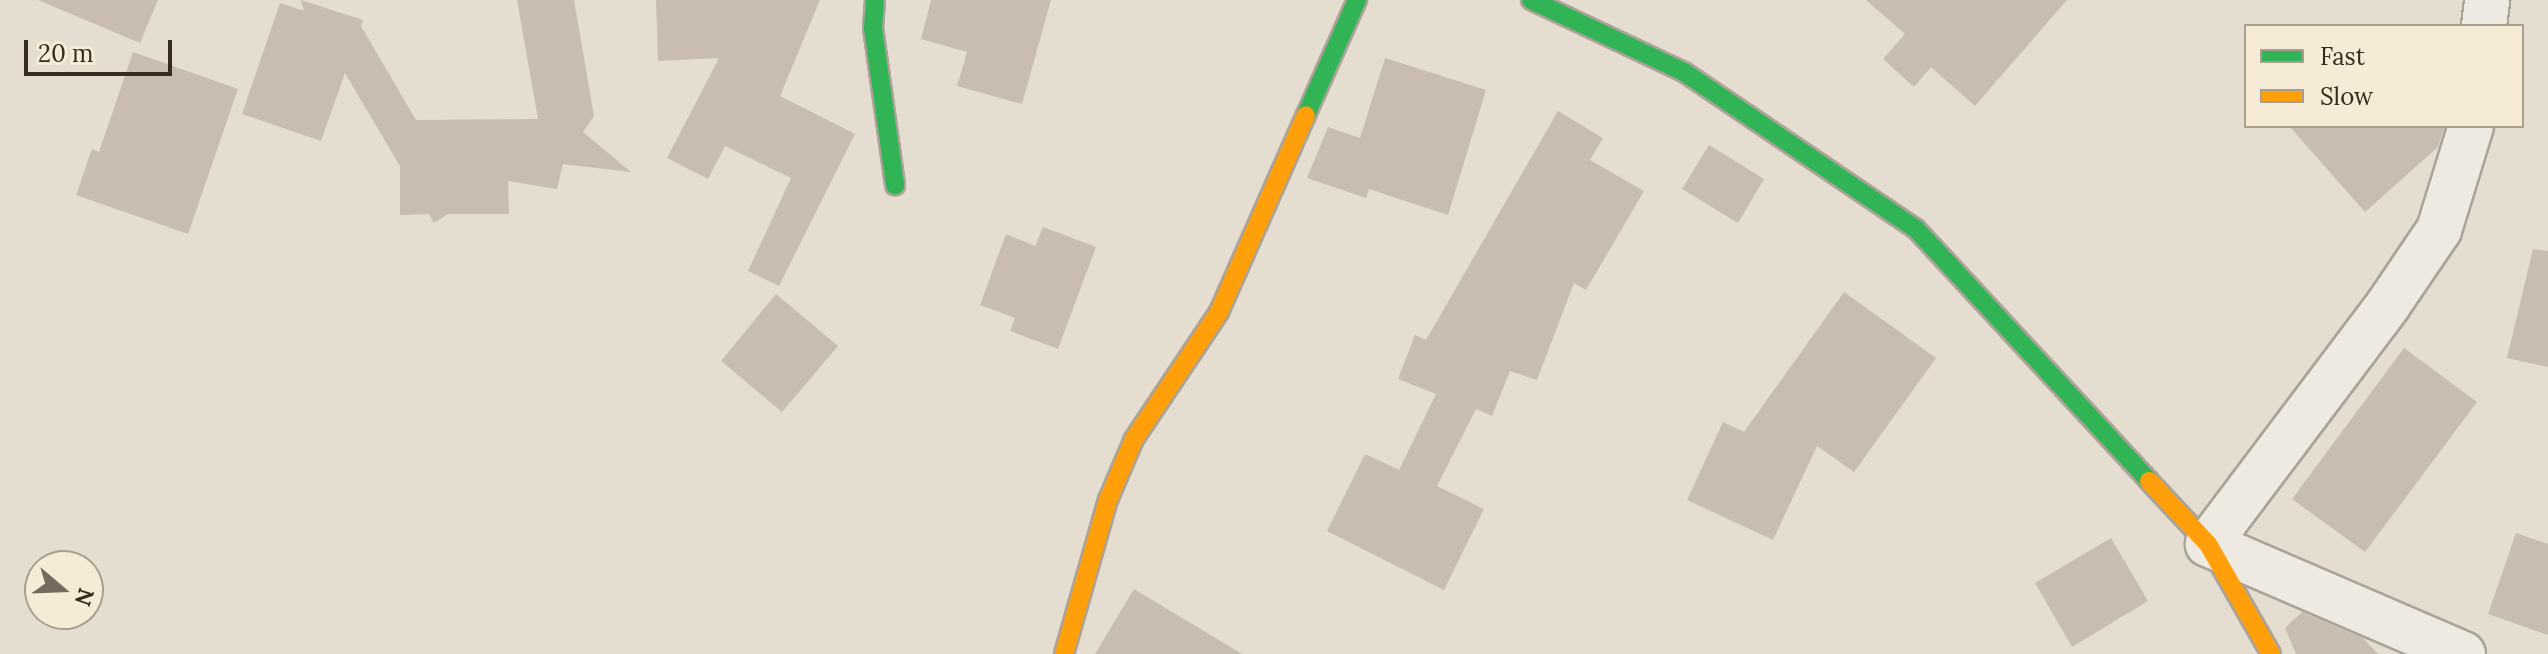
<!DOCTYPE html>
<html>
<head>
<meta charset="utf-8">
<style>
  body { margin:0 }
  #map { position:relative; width:2548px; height:654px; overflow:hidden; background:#e5ddd0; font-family:Lora,serif }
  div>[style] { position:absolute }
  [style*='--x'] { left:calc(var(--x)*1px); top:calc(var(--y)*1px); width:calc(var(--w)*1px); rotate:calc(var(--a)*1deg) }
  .building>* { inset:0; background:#c9bcb1 }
  .roads { filter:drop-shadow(2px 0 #aba398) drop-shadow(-2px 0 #aba398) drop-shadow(0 2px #aba398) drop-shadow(0 -2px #aba398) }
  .street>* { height:44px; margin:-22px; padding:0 22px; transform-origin:22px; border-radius:22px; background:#eee9e1 }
  .fast>* { height:18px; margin:-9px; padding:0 9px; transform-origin:9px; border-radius:9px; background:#30b455 }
  .slow>* { height:18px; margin:-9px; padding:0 9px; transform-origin:9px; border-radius:9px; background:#ff9f0a }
  span { translate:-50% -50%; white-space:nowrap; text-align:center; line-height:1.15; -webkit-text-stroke:7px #f5ebd7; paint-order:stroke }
  .legend { position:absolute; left:2244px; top:24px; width:280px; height:104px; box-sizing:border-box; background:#f5ebd7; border:2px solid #aa9e8e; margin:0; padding:10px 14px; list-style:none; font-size:24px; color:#3a2b20 }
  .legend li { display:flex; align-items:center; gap:16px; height:40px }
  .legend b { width:40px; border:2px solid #aa9e8e }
  .north { position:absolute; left:24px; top:550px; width:80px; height:80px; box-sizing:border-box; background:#f5ebd7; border:2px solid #aa9e8e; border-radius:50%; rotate:109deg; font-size:22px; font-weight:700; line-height:32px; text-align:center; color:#3a2b20 }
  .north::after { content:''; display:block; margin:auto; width:28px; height:36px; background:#76695e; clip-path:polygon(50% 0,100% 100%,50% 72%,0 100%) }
  .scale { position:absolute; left:24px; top:40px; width:148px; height:36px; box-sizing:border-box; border:4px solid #3a2b20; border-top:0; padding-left:10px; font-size:24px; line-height:28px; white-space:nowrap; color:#3a2b20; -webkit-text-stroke:6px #f5ebd7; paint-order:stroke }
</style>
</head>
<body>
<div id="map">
  <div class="building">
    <i style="clip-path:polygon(38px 0,158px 0,140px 43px)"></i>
    <i style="clip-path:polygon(301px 0,363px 20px,361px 26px,416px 120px,538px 119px,517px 0,574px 0,594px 116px,583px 132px,631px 172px,563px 164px,557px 189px,508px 181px,509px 214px,448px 214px,434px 223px,429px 214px,400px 215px,400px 166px,345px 73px,321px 141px,242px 114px,280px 3px,304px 11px)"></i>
    <i style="clip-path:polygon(656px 0,820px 0,780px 96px,855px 134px,779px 286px,748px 271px,791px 178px,725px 146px,708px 179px,667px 158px,719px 58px,658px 61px)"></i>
    <i style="clip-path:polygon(931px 0,1051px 0,1022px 104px,957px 86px,967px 52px,921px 39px)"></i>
    <i style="clip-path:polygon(1866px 0,2067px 0,1975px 106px,1931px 67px,1914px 87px,1883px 59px,1905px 34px)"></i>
    <i style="clip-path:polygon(133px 52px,238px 89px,188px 234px,76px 195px,92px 149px,99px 152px)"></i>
    <i style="clip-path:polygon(1385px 58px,1486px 90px,1448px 215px,1369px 189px,1366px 198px,1307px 178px,1328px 127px,1360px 138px)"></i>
    <i style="clip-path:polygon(1558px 111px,1603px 138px,1590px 160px,1644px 191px,1586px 290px,1574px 283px,1537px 380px,1510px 371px,1492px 416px,1476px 409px,1437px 486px,1484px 509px,1444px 590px,1327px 531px,1365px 454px,1399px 470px,1436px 394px,1398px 379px,1415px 335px,1426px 340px)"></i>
    <i style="clip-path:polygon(2289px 126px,2445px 126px,2438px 147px,2365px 212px)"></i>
    <i style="clip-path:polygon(1709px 145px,1764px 179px,1738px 223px,1682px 189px)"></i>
    <i style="clip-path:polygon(1043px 227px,1096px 247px,1058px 349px,1010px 331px,1015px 318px,980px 305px,1006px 234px,1035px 246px)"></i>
    <i style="clip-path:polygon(2533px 249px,2548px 251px,2548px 367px,2507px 358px)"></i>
    <i style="clip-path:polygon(1844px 292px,1936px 358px,1854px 472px,1817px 446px,1773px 540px,1687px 500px,1723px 422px,1744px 432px)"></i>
    <i style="clip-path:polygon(776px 294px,838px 346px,782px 412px,721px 361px)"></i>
    <i style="clip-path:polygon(2404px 348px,2477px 402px,2365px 552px,2292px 499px)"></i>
    <i style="clip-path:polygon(2516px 533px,2548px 544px,2548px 635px,2488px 614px)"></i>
    <i style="clip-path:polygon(2111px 538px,2148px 601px,2072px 647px,2035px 583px)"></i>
    <i style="clip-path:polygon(1134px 589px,1242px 654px,1095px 654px)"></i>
    <i style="clip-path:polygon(2302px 612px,2363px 638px,2378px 654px,2296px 654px,2285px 628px)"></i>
  </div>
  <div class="roads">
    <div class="street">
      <i style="--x:2484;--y:26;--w:26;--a:-83"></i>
      <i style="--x:2463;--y:654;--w:278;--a:-156.7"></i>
      <i style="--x:2208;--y:544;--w:299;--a:-53"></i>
      <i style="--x:2388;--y:305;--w:91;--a:-55.8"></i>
      <i style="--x:2439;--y:230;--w:109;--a:-72.9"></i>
    </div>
    <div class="fast">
      <i style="--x:875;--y:0;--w:28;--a:94"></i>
      <i style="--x:873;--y:28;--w:159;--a:82"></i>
      <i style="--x:1531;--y:0;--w:169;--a:25.2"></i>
      <i style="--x:1684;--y:72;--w:280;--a:34.1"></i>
      <i style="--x:1916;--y:229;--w:343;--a:47.2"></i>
      <i style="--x:1306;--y:115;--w:126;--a:-66.1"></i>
    </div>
    <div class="slow">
      <i style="--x:2149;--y:481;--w:86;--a:46.9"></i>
      <i style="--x:2208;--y:544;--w:127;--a:60.2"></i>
      <i style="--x:1064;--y:654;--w:160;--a:-74.1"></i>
      <i style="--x:1108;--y:500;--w:66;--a:-66.9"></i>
      <i style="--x:1134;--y:439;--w:153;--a:-56.2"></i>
      <i style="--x:1219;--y:312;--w:215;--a:-66.2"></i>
    </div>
  </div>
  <ul class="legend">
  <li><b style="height:10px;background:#30b455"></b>Fast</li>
  <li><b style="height:10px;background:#ff9f0a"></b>Slow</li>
  </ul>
  <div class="north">N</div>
  <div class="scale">20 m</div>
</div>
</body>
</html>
